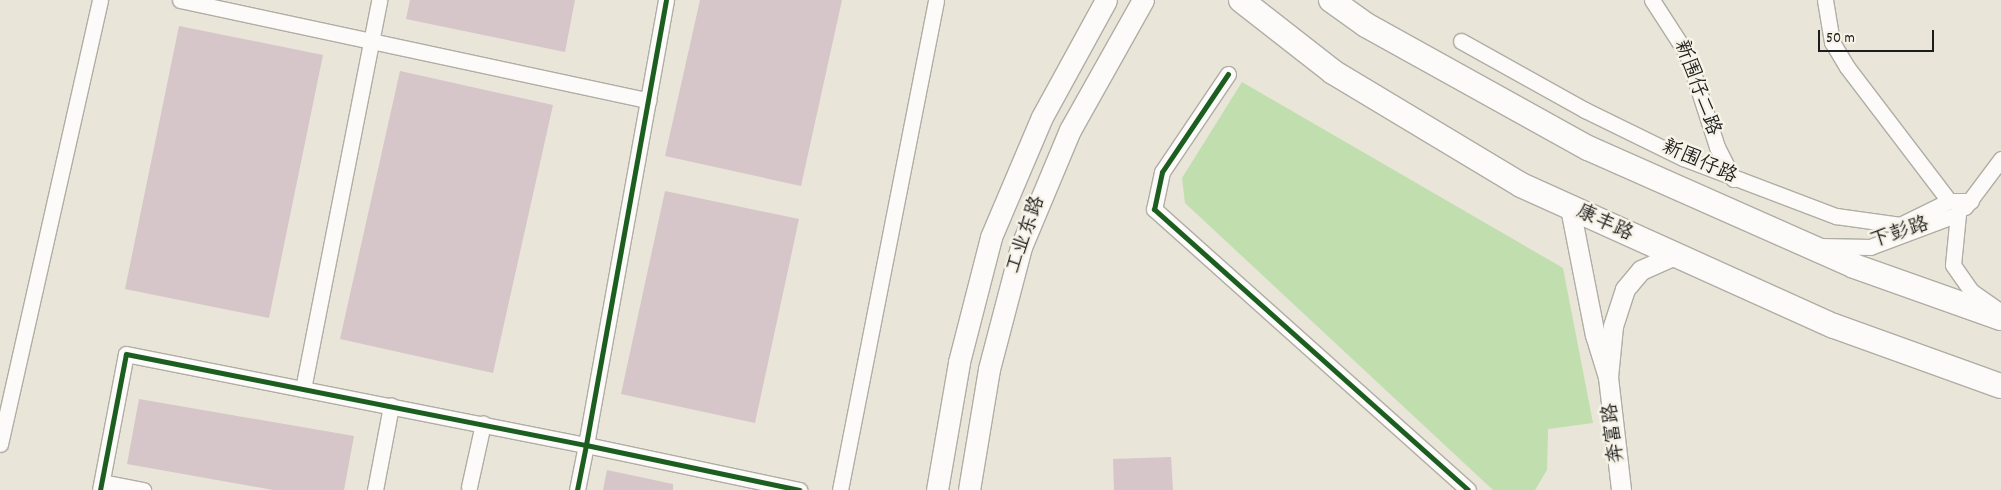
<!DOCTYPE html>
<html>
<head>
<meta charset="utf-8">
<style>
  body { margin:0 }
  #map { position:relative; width:2001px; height:490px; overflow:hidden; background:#e9e5d8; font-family:Dekko,"LXGW WenKai TC",sans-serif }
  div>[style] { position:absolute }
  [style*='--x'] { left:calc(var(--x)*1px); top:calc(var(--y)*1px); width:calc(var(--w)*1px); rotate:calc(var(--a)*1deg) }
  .green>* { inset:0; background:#c0deae }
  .building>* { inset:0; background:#d6c6c9 }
  .roads { filter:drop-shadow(1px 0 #b0ada5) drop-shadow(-1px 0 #b0ada5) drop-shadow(0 1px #b0ada5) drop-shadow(0 -1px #b0ada5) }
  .minor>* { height:15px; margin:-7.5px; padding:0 7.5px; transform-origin:7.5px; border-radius:7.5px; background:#fcfbf9 }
  .tertiary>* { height:19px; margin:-9.5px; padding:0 9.5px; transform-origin:9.5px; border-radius:9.5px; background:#fcfbf9 }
  .secondary>* { height:21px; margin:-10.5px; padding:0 10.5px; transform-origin:10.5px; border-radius:10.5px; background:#fcfbf9 }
  .primary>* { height:24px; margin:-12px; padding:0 12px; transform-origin:12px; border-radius:12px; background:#fcfbf9 }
  .cycleway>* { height:5px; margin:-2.5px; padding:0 2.5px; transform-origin:2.5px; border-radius:2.5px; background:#1b5e20 }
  span { translate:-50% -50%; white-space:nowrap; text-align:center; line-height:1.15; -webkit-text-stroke:5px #f7f3e8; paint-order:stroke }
  .street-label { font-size:20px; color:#1c1c1c }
  .scale { position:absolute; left:1818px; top:30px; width:116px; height:22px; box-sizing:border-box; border:2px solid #1c1c1c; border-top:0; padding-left:6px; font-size:15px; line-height:18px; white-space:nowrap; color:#1c1c1c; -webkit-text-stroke:4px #f7f3e8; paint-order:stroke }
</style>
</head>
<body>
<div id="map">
  <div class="green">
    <i style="clip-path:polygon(1242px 82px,1563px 268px,1593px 423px,1548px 429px,1547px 470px,1535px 490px,1493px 490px,1185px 203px,1182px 178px)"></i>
  </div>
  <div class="building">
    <i style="clip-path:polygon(410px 0,575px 0,565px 52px,406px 19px)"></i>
    <i style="clip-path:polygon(700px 0,842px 0,801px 186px,665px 156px)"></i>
    <i style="clip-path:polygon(179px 26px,323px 55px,269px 318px,125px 289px)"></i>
    <i style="clip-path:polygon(400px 71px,553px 105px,493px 373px,340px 339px)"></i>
    <i style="clip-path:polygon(665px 191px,799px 219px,755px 423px,621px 394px)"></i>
    <i style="clip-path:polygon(139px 399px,354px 436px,344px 490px,273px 490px,127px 464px)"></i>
    <i style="clip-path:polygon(1171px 457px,1173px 490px,1114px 490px,1113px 459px)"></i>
    <i style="clip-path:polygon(607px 470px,673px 484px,673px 490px,603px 490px)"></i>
  </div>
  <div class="roads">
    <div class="minor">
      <i style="--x:180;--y:0;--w:479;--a:12.1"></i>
      <i style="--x:666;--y:0;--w:452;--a:100.2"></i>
      <i style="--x:586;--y:445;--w:218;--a:11.9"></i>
      <i style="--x:1652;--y:0;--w:64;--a:57.1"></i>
      <i style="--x:1687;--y:54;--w:98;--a:72.1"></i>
      <i style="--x:1717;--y:147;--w:36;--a:63"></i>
      <i style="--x:1825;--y:0;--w:43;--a:80.5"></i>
      <i style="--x:1832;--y:42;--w:29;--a:59"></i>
      <i style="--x:1847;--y:67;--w:168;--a:52.7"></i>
      <i style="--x:1949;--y:201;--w:22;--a:0"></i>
      <i style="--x:1461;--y:41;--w:142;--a:29.1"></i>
      <i style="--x:1585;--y:110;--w:109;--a:26.1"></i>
      <i style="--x:1683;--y:158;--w:164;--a:20.8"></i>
      <i style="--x:1836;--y:216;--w:65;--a:8"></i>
      <i style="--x:1900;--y:225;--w:55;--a:-26.1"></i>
      <i style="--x:1228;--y:74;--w:118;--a:124"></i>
      <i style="--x:1162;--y:172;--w:38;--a:102"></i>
      <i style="--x:1154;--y:209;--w:421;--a:41.8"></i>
      <i style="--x:1965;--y:207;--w:60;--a:-53.1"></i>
      <i style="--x:1819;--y:246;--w:51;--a:1.1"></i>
      <i style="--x:1870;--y:247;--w:94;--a:-20.6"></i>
      <i style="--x:1958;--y:214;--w:51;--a:95.6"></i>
      <i style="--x:1953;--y:265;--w:32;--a:55"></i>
      <i style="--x:1971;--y:291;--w:33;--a:35"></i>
      <i style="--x:303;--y:389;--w:396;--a:-78.9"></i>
      <i style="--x:0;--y:444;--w:455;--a:-77.3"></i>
      <i style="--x:102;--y:482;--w:42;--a:11"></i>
      <i style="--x:469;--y:487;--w:65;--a:-77.5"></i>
      <i style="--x:100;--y:490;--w:138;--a:-79.2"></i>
      <i style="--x:126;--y:354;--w:469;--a:11.2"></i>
      <i style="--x:586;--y:445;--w:46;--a:101.3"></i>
      <i style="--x:375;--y:490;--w:86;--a:-79.2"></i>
      <i style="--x:840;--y:490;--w:499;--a:-78.9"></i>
    </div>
    <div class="tertiary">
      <i style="--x:1570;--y:208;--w:129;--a:78.9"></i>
      <i style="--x:1595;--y:335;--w:44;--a:72.8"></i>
      <i style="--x:1608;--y:377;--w:51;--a:-84.4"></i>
      <i style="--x:1613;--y:326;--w:39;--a:-72"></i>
      <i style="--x:1625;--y:289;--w:25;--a:-50"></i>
      <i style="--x:1641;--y:270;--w:35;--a:-24"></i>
      <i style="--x:1608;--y:377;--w:114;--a:83.4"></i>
    </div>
    <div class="secondary">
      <i style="--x:937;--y:490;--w:130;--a:-80.2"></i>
      <i style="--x:959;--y:362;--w:129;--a:-75.6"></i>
      <i style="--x:991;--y:237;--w:130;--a:-67"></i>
      <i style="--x:1042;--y:117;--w:133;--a:-61.3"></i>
      <i style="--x:969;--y:490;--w:123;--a:-80.6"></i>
      <i style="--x:989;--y:369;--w:126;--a:-75.3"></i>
      <i style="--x:1021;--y:247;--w:127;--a:-67.3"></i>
      <i style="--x:1070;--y:130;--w:149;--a:-60.7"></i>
    </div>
    <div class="primary">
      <i style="--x:1241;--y:0;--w:117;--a:38"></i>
      <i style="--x:1333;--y:72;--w:219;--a:31"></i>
      <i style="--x:1521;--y:185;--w:343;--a:24.3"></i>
      <i style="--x:1834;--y:326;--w:177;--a:19.8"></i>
      <i style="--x:1331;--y:0;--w:43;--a:35.5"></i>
      <i style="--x:1366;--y:25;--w:254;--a:29"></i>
      <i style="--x:1588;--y:148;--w:291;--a:23.9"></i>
      <i style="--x:1854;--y:266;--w:156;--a:19.5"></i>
    </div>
  </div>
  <div class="cycleway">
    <i style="--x:666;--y:0;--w:452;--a:100.2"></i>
    <i style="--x:586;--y:445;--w:218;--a:11.9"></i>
    <i style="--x:1228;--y:74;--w:118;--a:124"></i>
    <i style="--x:1162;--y:172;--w:38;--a:102"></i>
    <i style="--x:1154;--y:209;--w:421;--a:41.8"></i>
    <i style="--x:100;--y:490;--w:138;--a:-79.2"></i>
    <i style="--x:126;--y:354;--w:469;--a:11.2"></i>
    <i style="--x:586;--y:445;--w:46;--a:101.3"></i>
  </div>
  <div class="street-label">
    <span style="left:1696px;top:88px;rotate:70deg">新围仔二路</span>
    <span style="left:1699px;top:163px;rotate:24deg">新围仔路</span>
    <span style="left:1604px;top:224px;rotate:25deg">康丰路</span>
    <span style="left:1900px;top:234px;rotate:-18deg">下彭路</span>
    <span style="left:1027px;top:235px;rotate:-71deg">工业东路</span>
    <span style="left:1615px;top:433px;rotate:-97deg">奔富路</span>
  </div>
  <div class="scale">50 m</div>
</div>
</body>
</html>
